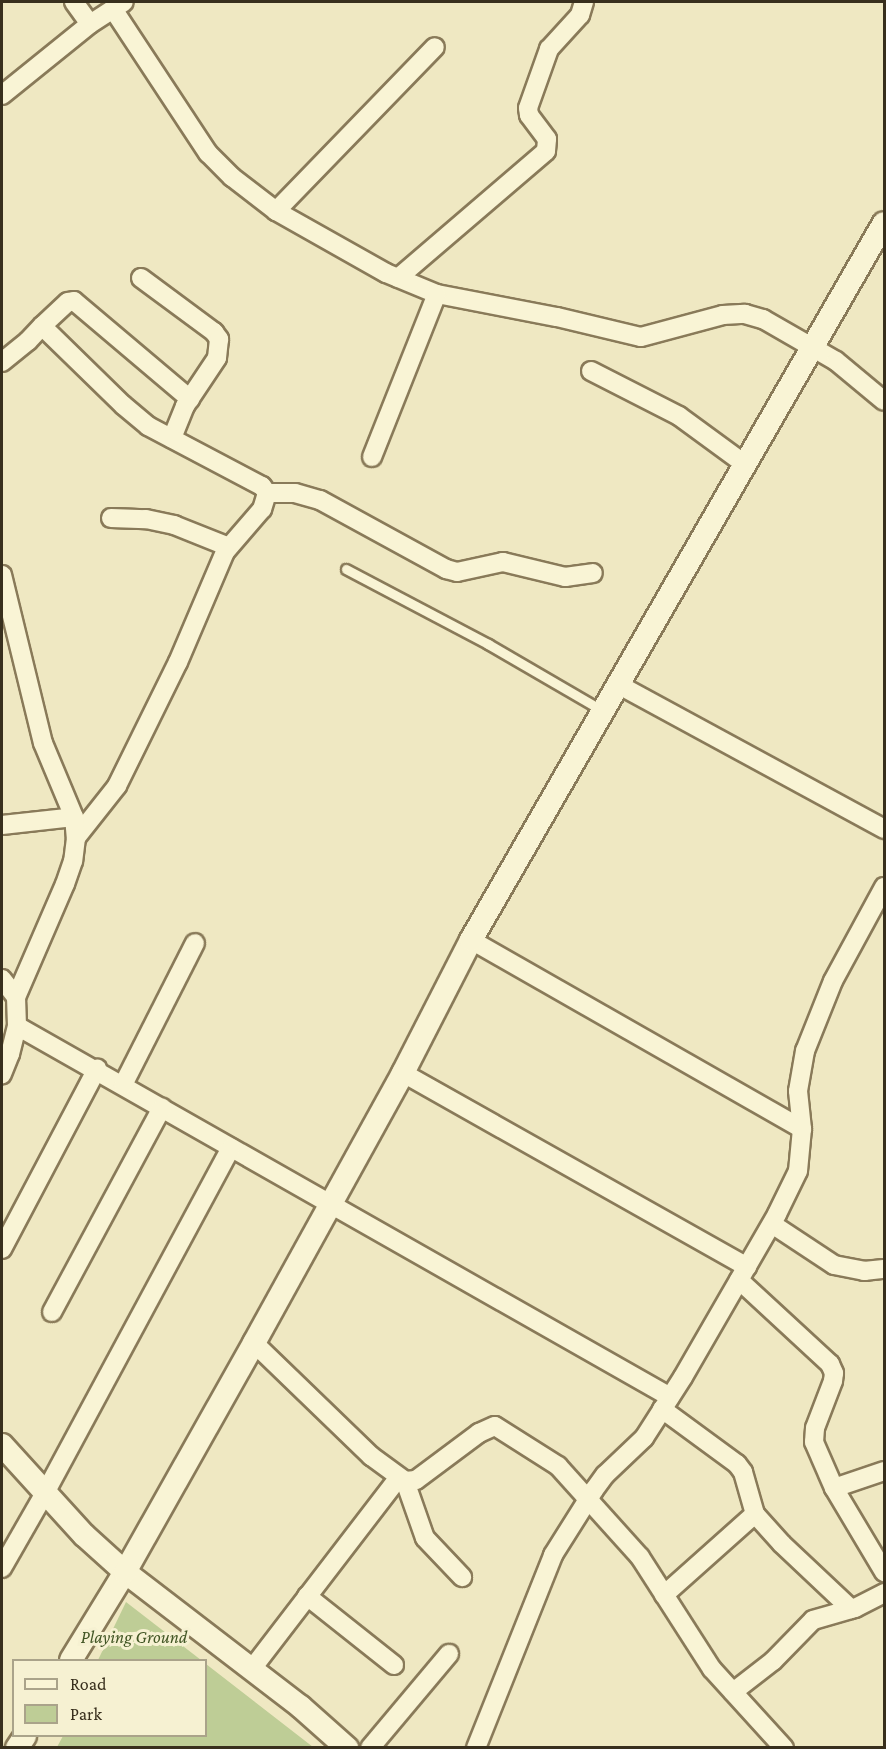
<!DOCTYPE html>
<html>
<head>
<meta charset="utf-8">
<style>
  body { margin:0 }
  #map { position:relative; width:886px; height:1749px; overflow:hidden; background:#efe8c2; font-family:"Crimson Pro",serif }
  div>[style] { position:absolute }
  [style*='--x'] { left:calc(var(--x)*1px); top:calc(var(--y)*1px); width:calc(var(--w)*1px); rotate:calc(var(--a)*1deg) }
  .green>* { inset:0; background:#becd96 }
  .roads { filter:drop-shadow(2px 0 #897a59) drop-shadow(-2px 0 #897a59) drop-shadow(0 2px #897a59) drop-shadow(0 -2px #897a59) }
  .service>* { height:9px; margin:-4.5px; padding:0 4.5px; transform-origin:4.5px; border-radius:4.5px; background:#f9f4d5 }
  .minor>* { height:18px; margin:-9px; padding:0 9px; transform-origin:9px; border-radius:9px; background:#f9f4d5 }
  .tertiary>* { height:22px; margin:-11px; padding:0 11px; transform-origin:11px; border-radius:11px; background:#f9f4d5 }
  span { translate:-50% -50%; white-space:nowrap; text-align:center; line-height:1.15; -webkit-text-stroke:6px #f6f1d2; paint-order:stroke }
  .park-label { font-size:18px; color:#415524; font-style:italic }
  .frame { position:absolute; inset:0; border:3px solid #382f1d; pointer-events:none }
  .legend { position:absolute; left:12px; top:1659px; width:195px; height:78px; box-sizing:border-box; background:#f6f1d2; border:2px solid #aaa38a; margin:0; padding:8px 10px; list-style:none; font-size:18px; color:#382f1d }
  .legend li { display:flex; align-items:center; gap:12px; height:30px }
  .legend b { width:30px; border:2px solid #aaa38a }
</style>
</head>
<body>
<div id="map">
  <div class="green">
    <i style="clip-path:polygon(126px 1602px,201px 1660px,98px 1660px)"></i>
    <i style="clip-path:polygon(206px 1664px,313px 1747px,57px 1747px,63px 1736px,206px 1736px)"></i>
  </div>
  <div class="roads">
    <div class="service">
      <i style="--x:346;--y:569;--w:161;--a:27.8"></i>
      <i style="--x:488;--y:644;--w:133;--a:30.2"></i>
    </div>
    <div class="minor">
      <i style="--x:74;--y:2;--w:27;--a:54"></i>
      <i style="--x:113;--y:9;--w:173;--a:56.6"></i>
      <i style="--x:208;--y:153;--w:34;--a:45"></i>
      <i style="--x:232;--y:177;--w:56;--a:37.7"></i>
      <i style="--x:276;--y:211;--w:126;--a:29.4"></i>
      <i style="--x:386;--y:273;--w:55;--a:22.4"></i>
      <i style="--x:437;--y:294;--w:122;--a:10.9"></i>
      <i style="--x:557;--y:317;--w:86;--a:13.4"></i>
      <i style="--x:641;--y:337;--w:85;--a:-15"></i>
      <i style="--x:723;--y:315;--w:22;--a:-3"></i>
      <i style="--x:745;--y:314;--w:19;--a:16"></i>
      <i style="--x:763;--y:319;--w:84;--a:29.9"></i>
      <i style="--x:836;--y:361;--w:62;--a:39.8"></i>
      <i style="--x:2;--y:95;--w:113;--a:-38.9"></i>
      <i style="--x:90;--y:24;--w:40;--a:-32.9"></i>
      <i style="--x:276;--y:211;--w:228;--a:-45.9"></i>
      <i style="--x:141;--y:278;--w:91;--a:36.5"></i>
      <i style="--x:214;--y:332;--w:9;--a:54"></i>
      <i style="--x:219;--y:339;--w:19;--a:96"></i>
      <i style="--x:217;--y:358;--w:58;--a:123.7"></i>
      <i style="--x:185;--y:406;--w:35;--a:112"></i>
      <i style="--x:398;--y:278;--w:195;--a:-40.6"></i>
      <i style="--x:546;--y:151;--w:12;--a:-85"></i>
      <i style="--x:547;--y:139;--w:30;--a:-127"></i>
      <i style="--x:529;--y:115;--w:7;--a:-98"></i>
      <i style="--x:528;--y:108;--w:63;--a:-70.4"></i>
      <i style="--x:549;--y:49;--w:46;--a:-47.6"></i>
      <i style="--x:580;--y:15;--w:14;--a:-73"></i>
      <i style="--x:42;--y:326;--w:35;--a:-43"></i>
      <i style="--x:68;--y:302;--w:6;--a:-9"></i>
      <i style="--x:74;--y:301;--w:152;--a:40.2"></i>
      <i style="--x:2;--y:362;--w:33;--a:-39"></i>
      <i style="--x:28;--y:341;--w:21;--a:-47"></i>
      <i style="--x:42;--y:326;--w:113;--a:44.3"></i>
      <i style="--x:123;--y:405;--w:33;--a:40"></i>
      <i style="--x:148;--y:426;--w:129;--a:27.8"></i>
      <i style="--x:262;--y:486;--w:9;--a:54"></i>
      <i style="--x:267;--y:493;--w:17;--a:107"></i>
      <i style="--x:262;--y:509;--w:57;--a:130.7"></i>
      <i style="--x:225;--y:552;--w:120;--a:113.1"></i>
      <i style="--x:178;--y:662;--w:138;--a:116.2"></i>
      <i style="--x:117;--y:786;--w:66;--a:128.3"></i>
      <i style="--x:591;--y:371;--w:99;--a:27.1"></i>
      <i style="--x:679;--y:416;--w:83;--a:36.2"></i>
      <i style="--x:372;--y:457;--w:175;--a:-68.3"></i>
      <i style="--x:267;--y:493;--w:28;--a:0"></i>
      <i style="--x:295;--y:493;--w:26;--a:16"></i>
      <i style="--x:320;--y:500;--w:144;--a:28.7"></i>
      <i style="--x:446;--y:569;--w:11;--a:15"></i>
      <i style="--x:457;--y:572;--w:47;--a:-12.3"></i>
      <i style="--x:503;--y:562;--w:64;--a:13.6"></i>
      <i style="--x:565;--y:577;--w:28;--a:-8"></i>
      <i style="--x:111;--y:518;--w:35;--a:2"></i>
      <i style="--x:146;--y:519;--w:29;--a:12"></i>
      <i style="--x:174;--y:525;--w:59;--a:21.8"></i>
      <i style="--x:2;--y:575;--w:173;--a:76.3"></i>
      <i style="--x:43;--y:743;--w:80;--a:67.3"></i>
      <i style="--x:74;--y:817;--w:21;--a:85"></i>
      <i style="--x:76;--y:838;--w:23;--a:97"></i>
      <i style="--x:73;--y:861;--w:24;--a:109"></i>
      <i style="--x:65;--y:884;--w:123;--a:113.4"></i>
      <i style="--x:16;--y:997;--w:29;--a:88"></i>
      <i style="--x:17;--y:1026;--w:29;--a:104"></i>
      <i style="--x:10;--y:1054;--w:22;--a:112"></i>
      <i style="--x:619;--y:685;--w:302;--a:28.5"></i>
      <i style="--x:2;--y:825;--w:72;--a:-6.3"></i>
      <i style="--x:471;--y:940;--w:381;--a:29.7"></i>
      <i style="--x:2;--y:979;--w:23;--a:52"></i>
      <i style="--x:17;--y:1026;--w:751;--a:29.6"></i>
      <i style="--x:403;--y:1073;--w:395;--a:29.4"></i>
      <i style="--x:123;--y:1085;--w:159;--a:-63.1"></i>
      <i style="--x:772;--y:1224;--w:74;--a:33.5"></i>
      <i style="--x:834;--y:1265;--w:31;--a:11"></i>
      <i style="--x:864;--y:1271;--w:20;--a:-6"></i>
      <i style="--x:2;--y:1249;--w:204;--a:-62.2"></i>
      <i style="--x:739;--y:1280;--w:124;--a:42.7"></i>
      <i style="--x:830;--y:1364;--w:10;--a:66"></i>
      <i style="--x:834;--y:1373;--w:8;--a:97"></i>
      <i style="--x:833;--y:1381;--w:50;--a:111"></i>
      <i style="--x:815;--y:1428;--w:14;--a:94"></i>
      <i style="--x:814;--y:1442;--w:50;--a:66.5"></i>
      <i style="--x:834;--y:1488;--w:98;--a:59.2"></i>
      <i style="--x:52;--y:1312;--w:232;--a:-61.7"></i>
      <i style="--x:254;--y:1343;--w:163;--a:44"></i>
      <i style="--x:371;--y:1456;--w:42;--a:36.3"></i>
      <i style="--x:405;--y:1481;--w:11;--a:-5"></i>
      <i style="--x:416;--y:1480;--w:79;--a:-36.7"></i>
      <i style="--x:479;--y:1433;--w:17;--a:-24"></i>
      <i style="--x:495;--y:1426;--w:75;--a:32.4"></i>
      <i style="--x:558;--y:1466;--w:122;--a:48"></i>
      <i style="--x:640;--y:1557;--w:133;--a:57.3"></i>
      <i style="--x:712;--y:1669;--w:107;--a:47.7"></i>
      <i style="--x:662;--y:1409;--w:93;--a:36.3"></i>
      <i style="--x:737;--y:1464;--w:10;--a:53"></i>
      <i style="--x:743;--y:1472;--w:44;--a:74.1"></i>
      <i style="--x:755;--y:1514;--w:40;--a:48"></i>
      <i style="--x:782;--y:1544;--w:95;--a:43.3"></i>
      <i style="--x:405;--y:1481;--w:60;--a:70.7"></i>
      <i style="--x:425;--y:1538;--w:54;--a:46.5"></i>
      <i style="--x:834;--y:1488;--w:53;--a:-18.8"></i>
      <i style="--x:2;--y:1568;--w:86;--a:-60.2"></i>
      <i style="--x:45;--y:1493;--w:392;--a:-61.7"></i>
      <i style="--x:664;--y:1595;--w:122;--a:-41.7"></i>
      <i style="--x:307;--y:1596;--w:111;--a:38.4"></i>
      <i style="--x:251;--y:1670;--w:243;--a:-52.5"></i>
      <i style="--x:733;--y:1692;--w:51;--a:-37.8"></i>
      <i style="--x:773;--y:1661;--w:57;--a:-45.7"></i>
      <i style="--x:813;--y:1620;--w:44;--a:-15.9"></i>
      <i style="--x:855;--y:1608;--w:33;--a:-27"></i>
      <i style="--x:370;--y:1748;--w:123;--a:-50"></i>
      <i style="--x:476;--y:1748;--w:208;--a:-68.2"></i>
      <i style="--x:553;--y:1555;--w:77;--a:-57.8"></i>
      <i style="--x:594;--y:1490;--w:19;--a:-54"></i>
      <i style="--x:605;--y:1475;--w:54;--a:-43.5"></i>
      <i style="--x:644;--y:1438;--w:72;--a:-57.4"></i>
      <i style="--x:683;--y:1377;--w:188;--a:-60"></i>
      <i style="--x:777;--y:1214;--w:48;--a:-64"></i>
      <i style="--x:798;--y:1171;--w:42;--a:-84.6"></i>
      <i style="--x:802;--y:1129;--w:38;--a:-96"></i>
      <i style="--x:798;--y:1091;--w:41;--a:-80.1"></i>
      <i style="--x:805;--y:1051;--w:75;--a:-68.2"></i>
      <i style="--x:833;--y:981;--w:107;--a:-61.5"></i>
    </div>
    <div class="tertiary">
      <i style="--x:2;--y:1445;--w:122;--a:47.7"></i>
      <i style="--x:84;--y:1535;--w:55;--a:42.1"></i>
      <i style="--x:125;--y:1572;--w:222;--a:37.5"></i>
      <i style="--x:301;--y:1707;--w:62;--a:41.7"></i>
      <i style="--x:71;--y:1660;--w:103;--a:-58.5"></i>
      <i style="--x:125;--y:1572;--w:263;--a:-60.6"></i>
      <i style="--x:254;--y:1343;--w:308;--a:-61.1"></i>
      <i style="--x:403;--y:1073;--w:149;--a:-62.9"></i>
      <i style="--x:471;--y:940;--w:827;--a:-60.06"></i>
      <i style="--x:17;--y:1748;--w:14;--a:-56"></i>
    </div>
  </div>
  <div class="park-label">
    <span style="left:134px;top:1637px">Playing Ground</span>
  </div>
  <div class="frame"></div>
  <ul class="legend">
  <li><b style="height:8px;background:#f9f4d5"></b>Road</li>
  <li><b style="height:16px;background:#becd96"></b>Park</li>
  </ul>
</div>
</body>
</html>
